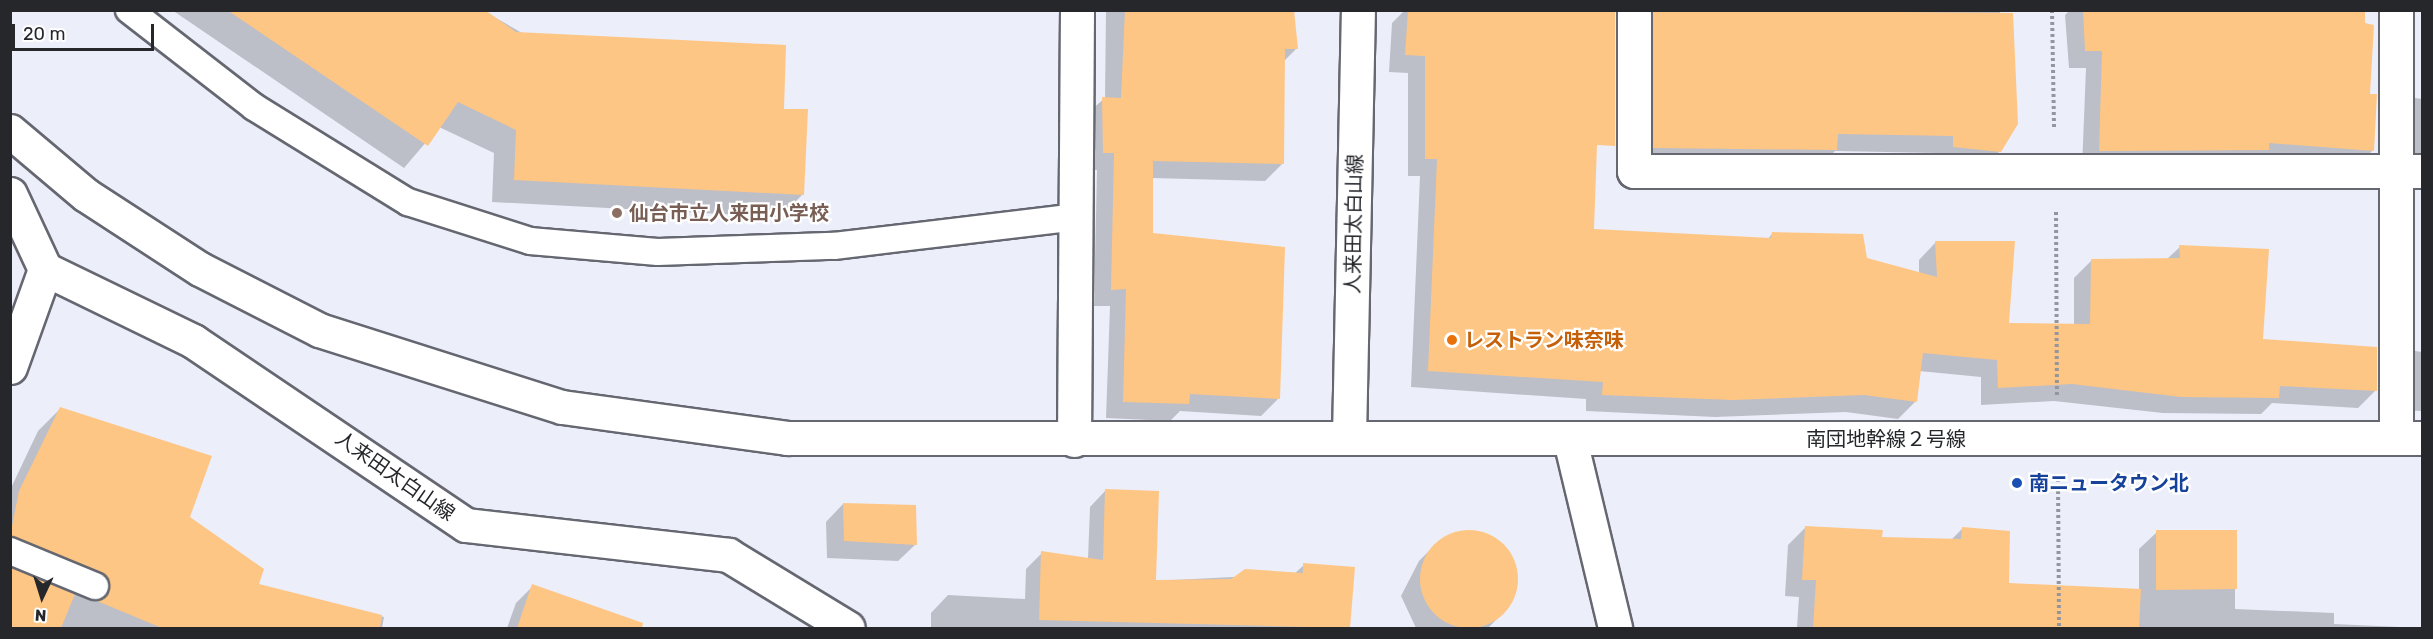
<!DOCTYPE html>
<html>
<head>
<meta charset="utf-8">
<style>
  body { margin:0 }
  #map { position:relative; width:2433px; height:639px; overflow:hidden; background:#eceefa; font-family:Rubik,"Noto Sans JP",sans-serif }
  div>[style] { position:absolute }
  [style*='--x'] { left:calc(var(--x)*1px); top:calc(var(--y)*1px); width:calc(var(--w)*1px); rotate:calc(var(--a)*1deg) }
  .shadow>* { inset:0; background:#0003 }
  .building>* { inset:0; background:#fec684 }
  .round { border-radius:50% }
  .path>* { height:4px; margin-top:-2px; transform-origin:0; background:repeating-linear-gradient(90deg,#94959e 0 3px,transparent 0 6px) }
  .roads { filter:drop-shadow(2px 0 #656771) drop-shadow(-2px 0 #656771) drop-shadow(0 2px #656771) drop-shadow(0 -2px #656771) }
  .service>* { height:26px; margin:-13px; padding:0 13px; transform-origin:13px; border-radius:13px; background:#fff }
  .minor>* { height:33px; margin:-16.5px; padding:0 16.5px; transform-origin:16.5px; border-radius:16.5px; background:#fff }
  .tertiary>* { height:33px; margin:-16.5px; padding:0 16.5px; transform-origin:16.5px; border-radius:16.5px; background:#fff }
  .dots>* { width:16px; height:16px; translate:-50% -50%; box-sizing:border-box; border:3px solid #fff; border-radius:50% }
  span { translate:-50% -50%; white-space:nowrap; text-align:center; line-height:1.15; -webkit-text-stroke:4.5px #fff; paint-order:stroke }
  .education-label { font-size:20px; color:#785e54; font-weight:700 }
  .left { translate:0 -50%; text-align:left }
  .street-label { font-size:20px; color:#26272b }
  .food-label { font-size:20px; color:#c56008; font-weight:700 }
  .transit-label { font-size:20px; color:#164399; font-weight:700 }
  .frame { position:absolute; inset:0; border:12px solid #26272b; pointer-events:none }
  .north { position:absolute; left:12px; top:567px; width:60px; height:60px; -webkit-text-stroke:4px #fff; paint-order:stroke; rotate:184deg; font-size:16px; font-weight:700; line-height:24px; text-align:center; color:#26272b }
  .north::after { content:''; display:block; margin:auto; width:21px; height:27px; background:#26272b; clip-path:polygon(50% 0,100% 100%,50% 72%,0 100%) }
  .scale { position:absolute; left:12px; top:24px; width:142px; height:27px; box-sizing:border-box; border:3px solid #26272b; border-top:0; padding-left:8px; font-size:18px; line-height:21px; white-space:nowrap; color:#26272b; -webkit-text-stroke:4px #fff; paint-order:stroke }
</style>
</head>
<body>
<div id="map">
  <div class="shadow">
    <i style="clip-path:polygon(172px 10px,482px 10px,803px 194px,780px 217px,492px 202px,494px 153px,439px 127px,404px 168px)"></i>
    <i style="clip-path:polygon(1106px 10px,1293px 10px,1296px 49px,1283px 62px,1282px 164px,1265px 181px,1151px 178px,1152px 234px,1278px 399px,1261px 416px,1180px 411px,1170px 421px,1106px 418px,1110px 306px,1094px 306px,1097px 170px,1086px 170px,1085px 115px,1105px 98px)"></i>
    <i style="clip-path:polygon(1405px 10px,1602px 10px,1592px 230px,1767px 240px,1772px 234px,1919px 274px,1919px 260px,1936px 242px,2008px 324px,2074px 325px,2074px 278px,2092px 260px,2167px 259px,2180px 247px,2261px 341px,2376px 390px,2358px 408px,2272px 403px,2261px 414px,2163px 413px,2054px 401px,1981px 405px,1981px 377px,1919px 371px,1915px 402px,1898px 419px,1846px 412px,1715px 417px,1586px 411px,1586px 399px,1411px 387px,1420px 176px,1408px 176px,1408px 73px,1389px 72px,1392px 23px)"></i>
    <i style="clip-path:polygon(1659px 10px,2000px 10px,2000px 151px,1982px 169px,1937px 163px,1937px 153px,1835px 151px,1818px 167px,1647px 165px)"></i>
    <i style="clip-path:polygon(2070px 10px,2364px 10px,2373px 150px,2356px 167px,2082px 168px,2086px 68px,2069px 68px,2065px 15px)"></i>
    <i style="clip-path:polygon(2415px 98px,2422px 99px,2422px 157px,2398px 155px,2398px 116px)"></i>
    <i style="clip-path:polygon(2415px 351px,2422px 352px,2422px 411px,2398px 410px,2398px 369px)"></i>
    <i style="clip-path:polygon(60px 409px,257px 585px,384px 617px,382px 628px,10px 628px,10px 490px,38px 431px)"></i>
    <i style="clip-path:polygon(1106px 490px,1154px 581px,1294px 574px,1304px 565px,1353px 569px,1349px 628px,931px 628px,931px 613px,948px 595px,1025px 599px,1026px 569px,1042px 553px,1088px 559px,1090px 507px)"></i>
    <i style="clip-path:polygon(843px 504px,916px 544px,898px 561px,827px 558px,826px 522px)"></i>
    <i style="clip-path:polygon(1806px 527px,1881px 538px,1951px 540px,1962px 529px,2007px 584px,2139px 590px,2139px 549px,2157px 532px,2235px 532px,2235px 609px,2334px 613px,2334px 624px,2422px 628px,1797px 628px,1799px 597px,1785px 596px,1788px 545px)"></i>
    <i style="clip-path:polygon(1467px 531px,1483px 533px,1509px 551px,1517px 582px,1505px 611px,1488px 628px,1416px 628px,1401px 596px,1419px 561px,1437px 543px)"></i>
    <i style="clip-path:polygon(533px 586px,598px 625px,608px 628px,507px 628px,516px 603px)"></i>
  </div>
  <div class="building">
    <i style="clip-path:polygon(227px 10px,485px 10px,516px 32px,786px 45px,784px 109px,808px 109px,804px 195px,514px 180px,516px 130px,458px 102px,428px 146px)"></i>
    <i style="clip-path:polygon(1125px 10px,1294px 10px,1298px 49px,1285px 49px,1284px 164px,1153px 161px,1153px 233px,1285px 247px,1280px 399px,1190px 394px,1189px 404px,1123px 402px,1126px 289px,1111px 290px,1114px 153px,1103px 153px,1102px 97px,1121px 98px)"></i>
    <i style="clip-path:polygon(1408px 10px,1615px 10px,1615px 146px,1597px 145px,1594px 229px,1771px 238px,1772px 232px,1863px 234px,1867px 258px,1937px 277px,1935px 241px,2015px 241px,2009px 323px,2090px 324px,2091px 259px,2180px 258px,2179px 245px,2269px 249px,2263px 339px,2377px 347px,2377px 391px,2280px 386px,2279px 398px,2181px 397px,2072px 384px,1998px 388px,1997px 360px,1923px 353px,1917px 402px,1864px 395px,1733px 400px,1602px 395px,1603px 382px,1428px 371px,1437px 159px,1425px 159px,1425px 56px,1405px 55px)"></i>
    <i style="clip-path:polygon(1653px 10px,2013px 13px,2018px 124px,2001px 152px,1953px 147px,1953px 136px,1838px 134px,1837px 150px,1653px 148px)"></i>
    <i style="clip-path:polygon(2083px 10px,2365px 10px,2365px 23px,2374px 25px,2370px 94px,2377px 94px,2374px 151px,2269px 143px,2269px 150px,2099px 151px,2102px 51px,2085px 51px)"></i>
    <i style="clip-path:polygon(60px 407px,212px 456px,190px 517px,264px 569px,259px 584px,382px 615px,380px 628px,162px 628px,97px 601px,109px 591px,101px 572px,10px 536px,19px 491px)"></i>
    <i style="clip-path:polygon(1105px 489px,1159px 491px,1156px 580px,1231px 579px,1245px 569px,1303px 573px,1303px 563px,1355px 567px,1350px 628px,1039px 620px,1041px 551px,1103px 560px)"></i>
    <i style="clip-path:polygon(843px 503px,916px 505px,917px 545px,844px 541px)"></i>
    <i style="clip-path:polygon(1805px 526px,1883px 530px,1882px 537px,1961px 539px,1962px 527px,2010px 531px,2009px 583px,2141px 589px,2139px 628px,1813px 628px,1816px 580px,1802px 580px)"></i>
    <i class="round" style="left:1420px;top:530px;width:98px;height:98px"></i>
    <i style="clip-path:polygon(2156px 530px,2237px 530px,2237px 589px,2156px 590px)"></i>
    <i style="clip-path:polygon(10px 567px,75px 594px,61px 628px,10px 628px)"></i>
    <i style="clip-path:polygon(532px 584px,643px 623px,642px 628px,517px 628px)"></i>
  </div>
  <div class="path">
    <i style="--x:2052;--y:10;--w:120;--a:89"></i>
    <i style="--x:2056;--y:212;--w:185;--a:89.7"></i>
    <i style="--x:2058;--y:479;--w:149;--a:89.6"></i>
  </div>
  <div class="roads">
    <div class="service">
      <i style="--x:129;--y:10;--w:158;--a:37.8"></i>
      <i style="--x:254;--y:107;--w:181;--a:31.7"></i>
      <i style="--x:408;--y:202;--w:128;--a:17.7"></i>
      <i style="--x:530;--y:241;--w:128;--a:4.9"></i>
      <i style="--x:658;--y:252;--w:176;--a:-2"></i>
      <i style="--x:834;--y:246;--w:245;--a:-6.8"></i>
      <i style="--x:10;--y:551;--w:92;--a:22.4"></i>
    </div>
    <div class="minor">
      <i style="--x:1634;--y:10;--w:161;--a:90"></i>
      <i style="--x:1634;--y:171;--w:788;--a:0"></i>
      <i style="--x:2396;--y:10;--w:427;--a:90"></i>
      <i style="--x:10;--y:194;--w:83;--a:65"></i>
      <i style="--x:45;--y:269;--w:165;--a:25.9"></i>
      <i style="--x:193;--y:341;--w:329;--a:34"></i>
      <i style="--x:466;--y:525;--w:264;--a:6.5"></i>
      <i style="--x:728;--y:555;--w:140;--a:31.3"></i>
      <i style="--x:10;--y:367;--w:104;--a:-70.3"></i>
      <i style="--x:1570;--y:440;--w:193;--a:76.5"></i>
    </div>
    <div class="tertiary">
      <i style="--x:10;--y:131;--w:99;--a:40.1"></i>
      <i style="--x:86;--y:195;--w:136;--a:33"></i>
      <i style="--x:200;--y:269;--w:134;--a:27.1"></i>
      <i style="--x:319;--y:330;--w:255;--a:17.6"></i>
      <i style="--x:562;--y:407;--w:227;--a:7.8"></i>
      <i style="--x:787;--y:438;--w:1635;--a:0"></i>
      <i style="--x:1349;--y:437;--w:427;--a:-88.8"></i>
      <i style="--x:1074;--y:440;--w:430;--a:-89.6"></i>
    </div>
  </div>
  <div class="dots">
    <i style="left:617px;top:213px;background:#8d6e63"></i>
    <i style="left:1452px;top:340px;background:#e8710a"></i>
    <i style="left:2017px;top:483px;background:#1a4fb4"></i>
  </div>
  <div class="education-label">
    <span class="left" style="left:629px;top:213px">仙台市立人来田小学校</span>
  </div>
  <div class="street-label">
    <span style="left:1354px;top:224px;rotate:-89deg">人来田太白山線</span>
    <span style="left:1886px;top:439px">南団地幹線２号線</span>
    <span style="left:395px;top:476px;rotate:35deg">人来田太白山線</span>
  </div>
  <div class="food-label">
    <span class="left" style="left:1464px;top:340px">レストラン味奈味</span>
  </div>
  <div class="transit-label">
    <span class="left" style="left:2029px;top:483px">南ニュータウン北</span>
  </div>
  <div class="frame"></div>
  <div class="north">N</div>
  <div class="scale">20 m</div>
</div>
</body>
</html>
